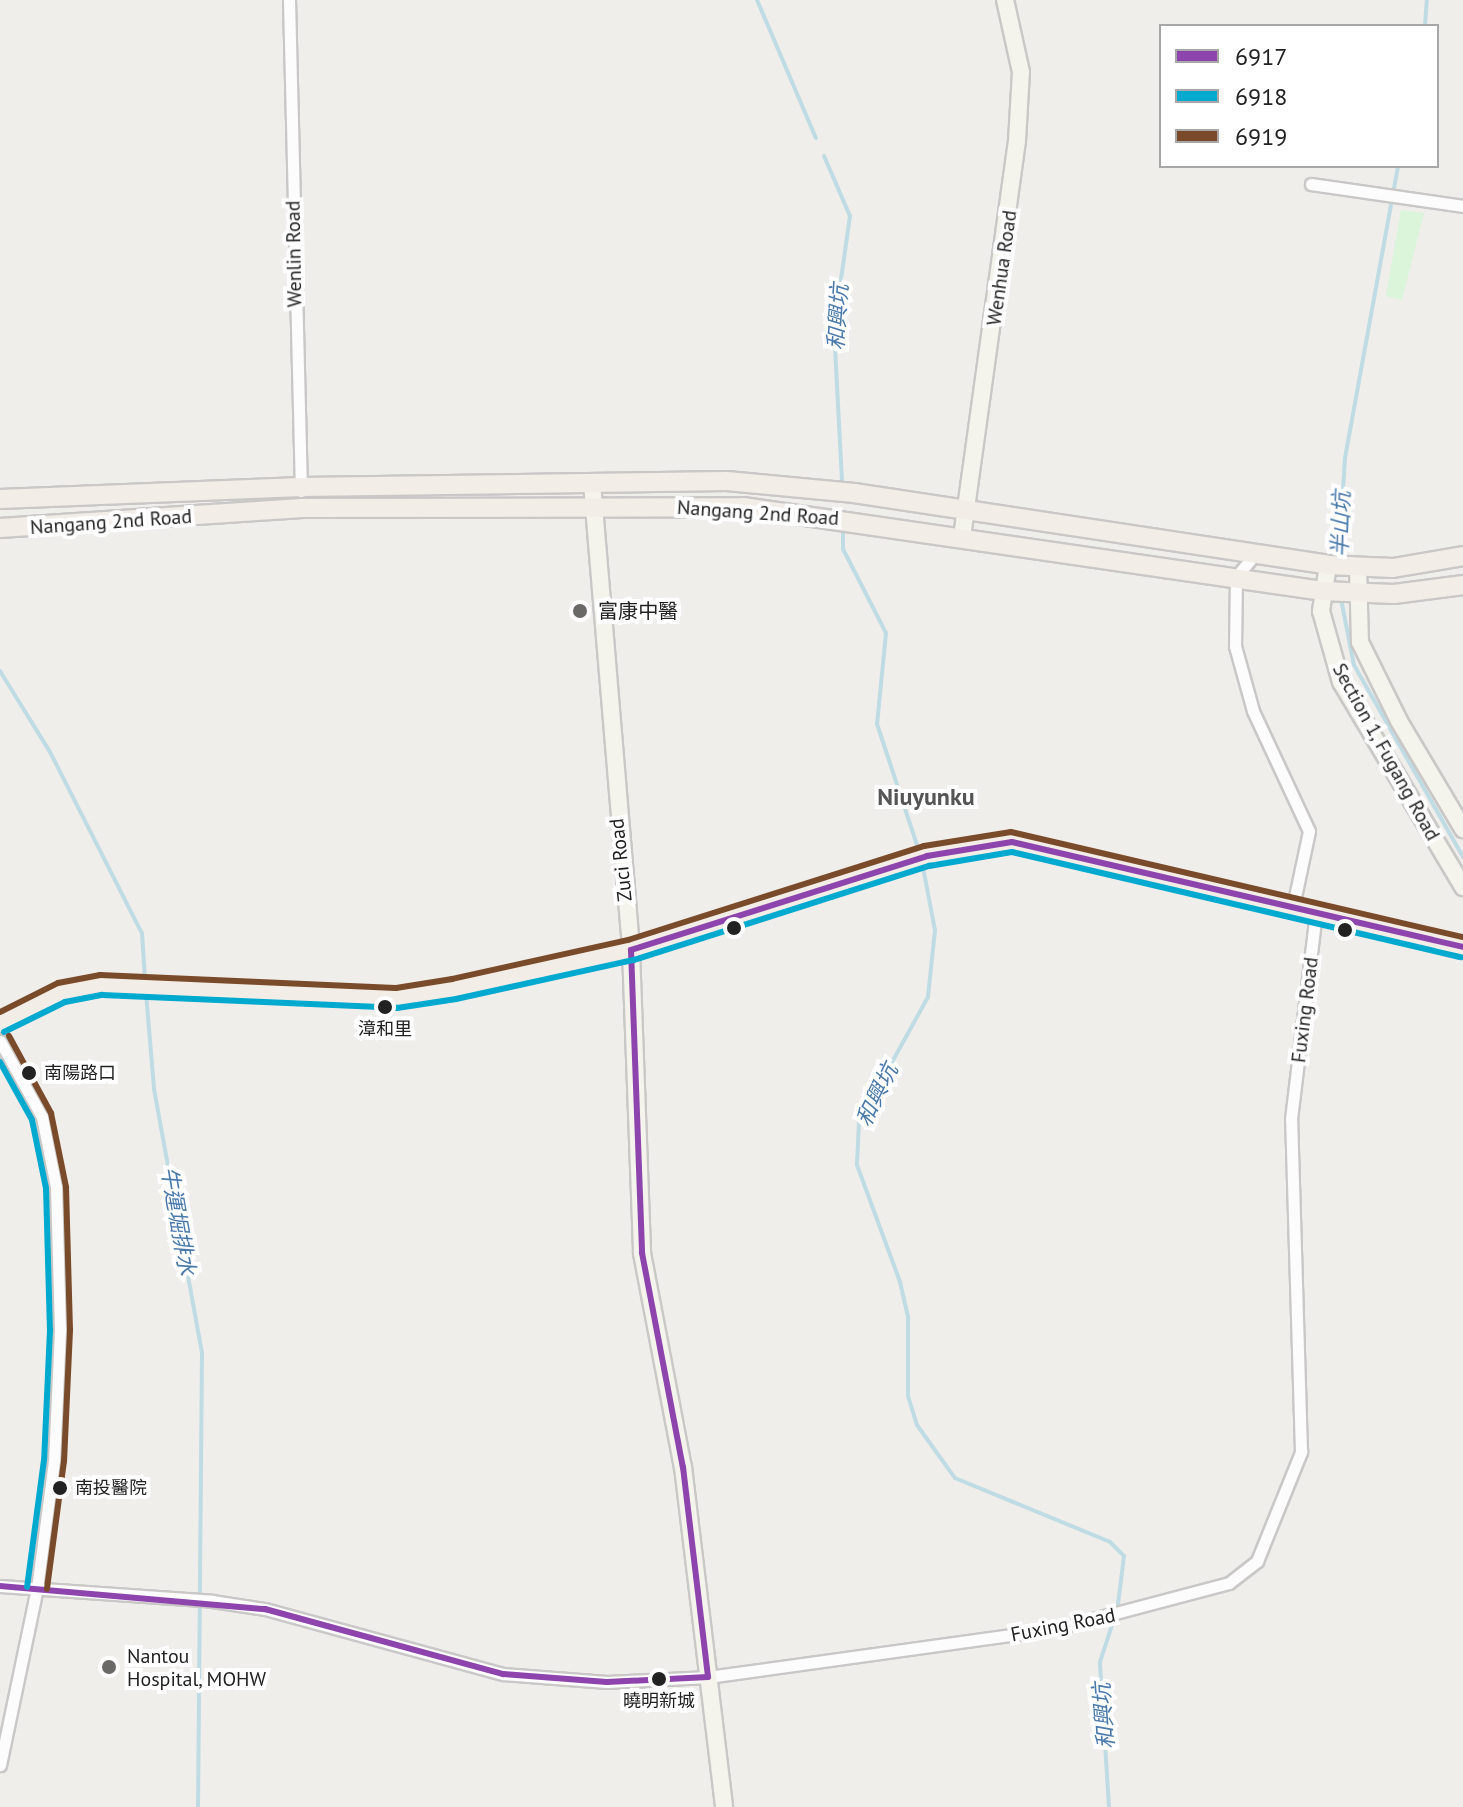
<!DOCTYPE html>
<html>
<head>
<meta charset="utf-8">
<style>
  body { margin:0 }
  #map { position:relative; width:1463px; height:1807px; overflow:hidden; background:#f0eeeb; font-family:"PT Sans","Noto Sans TC",sans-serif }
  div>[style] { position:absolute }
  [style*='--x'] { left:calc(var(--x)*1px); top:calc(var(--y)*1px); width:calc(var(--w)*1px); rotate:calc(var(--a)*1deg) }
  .park>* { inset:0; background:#daf5da }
  .stream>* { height:4px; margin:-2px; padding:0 2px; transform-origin:2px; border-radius:2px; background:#bfdbe3 }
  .roads { filter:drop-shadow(2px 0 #c9c8c7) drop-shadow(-2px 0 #c9c8c7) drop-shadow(0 2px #c9c8c7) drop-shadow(0 -2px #c9c8c7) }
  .street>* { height:11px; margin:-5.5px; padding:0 5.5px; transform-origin:5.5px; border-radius:5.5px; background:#fdfcfc }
  .secondary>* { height:16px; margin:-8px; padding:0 8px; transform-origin:8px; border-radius:8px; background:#f4f4ed }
  .primary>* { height:18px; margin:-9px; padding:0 9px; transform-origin:9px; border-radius:9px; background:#f3ede7 }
  .bus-1>* { height:6px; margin:-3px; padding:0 3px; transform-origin:3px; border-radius:3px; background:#8e44ad }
  .bus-2>* { height:6px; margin:-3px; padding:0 3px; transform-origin:3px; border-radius:3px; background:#00a9ce }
  .bus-3>* { height:6px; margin:-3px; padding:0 3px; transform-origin:3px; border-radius:3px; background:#7a4b2a }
  .dots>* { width:22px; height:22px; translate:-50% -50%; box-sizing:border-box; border:4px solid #fff; border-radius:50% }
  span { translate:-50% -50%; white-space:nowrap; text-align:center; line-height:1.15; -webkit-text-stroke:8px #fff; paint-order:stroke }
  .bus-label { font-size:18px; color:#222 }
  .left { translate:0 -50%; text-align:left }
  .street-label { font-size:20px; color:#222 }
  .poi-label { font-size:20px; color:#222 }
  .water-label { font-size:22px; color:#4a7aab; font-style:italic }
  .quarter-label { font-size:24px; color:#555; font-weight:700 }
  .legend { position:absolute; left:1159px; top:24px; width:280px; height:144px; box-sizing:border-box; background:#fff; border:2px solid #a7a7a7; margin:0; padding:10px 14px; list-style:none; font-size:24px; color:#222 }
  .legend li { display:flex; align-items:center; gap:16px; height:40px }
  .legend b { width:40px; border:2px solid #a7a7a7 }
</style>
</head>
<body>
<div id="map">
  <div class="park">
    <i style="clip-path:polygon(1401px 210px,1424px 213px,1402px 300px,1386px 296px)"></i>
  </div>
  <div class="stream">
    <i style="--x:757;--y:0;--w:150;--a:66.9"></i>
    <i style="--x:1425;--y:26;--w:26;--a:-86"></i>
    <i style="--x:824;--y:156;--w:65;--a:66.6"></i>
    <i style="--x:850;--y:216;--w:113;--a:98.1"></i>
    <i style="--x:834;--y:328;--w:155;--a:87"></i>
    <i style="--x:843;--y:530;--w:19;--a:90"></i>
    <i style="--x:843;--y:549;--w:94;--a:62.9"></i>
    <i style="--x:886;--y:633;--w:91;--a:95.6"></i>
    <i style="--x:877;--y:724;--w:137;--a:71.7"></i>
    <i style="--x:1339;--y:558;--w:100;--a:-86.6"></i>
    <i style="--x:1345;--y:458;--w:297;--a:-79.7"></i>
    <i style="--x:1341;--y:599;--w:67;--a:78.9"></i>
    <i style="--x:1354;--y:665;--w:221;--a:60.4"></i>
    <i style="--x:0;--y:671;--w:95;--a:58.3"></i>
    <i style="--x:50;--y:752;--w:203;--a:63.1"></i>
    <i style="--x:142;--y:933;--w:47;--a:86.3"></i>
    <i style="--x:922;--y:862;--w:69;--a:79.2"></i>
    <i style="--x:935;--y:930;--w:67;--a:96"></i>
    <i style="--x:928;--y:997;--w:143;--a:118.9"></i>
    <i style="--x:859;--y:1122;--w:43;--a:92.7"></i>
    <i style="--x:857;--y:1165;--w:125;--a:69.8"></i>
    <i style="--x:900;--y:1282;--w:37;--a:77"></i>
    <i style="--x:908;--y:1318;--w:78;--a:90"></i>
    <i style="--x:908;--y:1396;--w:30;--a:73"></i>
    <i style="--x:917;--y:1425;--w:65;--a:54.4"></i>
    <i style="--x:955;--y:1478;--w:168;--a:22.4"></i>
    <i style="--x:1110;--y:1542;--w:20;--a:45"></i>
    <i style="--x:1124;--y:1556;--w:48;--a:97.1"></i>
    <i style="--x:146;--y:993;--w:96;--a:85.2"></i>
    <i style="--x:154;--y:1089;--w:267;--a:79.7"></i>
    <i style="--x:202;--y:1352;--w:455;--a:90.5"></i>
    <i style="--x:1109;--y:1807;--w:145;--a:-93.6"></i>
    <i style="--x:1100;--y:1662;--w:38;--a:-72"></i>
  </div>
  <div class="roads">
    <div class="street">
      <i style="--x:289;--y:0;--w:491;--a:88.6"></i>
      <i style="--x:1311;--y:184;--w:154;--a:8.2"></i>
      <i style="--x:1256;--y:553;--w:31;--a:130"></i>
      <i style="--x:1236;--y:577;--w:69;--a:90.8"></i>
      <i style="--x:1235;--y:646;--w:67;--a:74.5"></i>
      <i style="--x:1253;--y:711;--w:132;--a:65"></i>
      <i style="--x:1309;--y:831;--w:77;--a:102"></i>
      <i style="--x:0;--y:1041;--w:87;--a:61.1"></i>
      <i style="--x:42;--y:1117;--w:71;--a:78.7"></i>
      <i style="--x:56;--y:1187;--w:143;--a:88.4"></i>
      <i style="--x:60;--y:1330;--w:131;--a:92.6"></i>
      <i style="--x:54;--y:1461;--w:128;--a:97.6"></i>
      <i style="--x:37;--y:1588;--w:181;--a:101.8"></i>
      <i style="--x:0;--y:1586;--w:213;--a:4"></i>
      <i style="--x:212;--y:1601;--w:54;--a:8.6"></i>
      <i style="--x:265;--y:1609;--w:247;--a:15.3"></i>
      <i style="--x:503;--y:1674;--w:104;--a:4.4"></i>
      <i style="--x:607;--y:1682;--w:101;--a:-2.8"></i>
      <i style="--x:708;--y:1677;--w:350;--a:-7.9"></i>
      <i style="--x:1055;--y:1629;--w:180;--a:-14.8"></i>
      <i style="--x:1229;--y:1583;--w:36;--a:-38"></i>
      <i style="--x:1257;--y:1561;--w:118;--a:-68"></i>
      <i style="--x:1301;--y:1452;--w:333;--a:-91.7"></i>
      <i style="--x:1291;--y:1119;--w:209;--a:-83.1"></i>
    </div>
    <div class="secondary">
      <i style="--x:592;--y:483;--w:469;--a:85.2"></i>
      <i style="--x:631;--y:950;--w:303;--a:87.9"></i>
      <i style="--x:642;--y:1253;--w:218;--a:79.2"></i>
      <i style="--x:683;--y:1467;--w:342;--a:83.1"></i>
      <i style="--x:962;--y:537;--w:400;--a:-82.1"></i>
      <i style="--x:1017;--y:141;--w:69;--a:-86.7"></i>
      <i style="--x:1021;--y:72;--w:74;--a:-102.5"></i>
      <i style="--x:1328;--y:565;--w:47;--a:98.7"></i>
      <i style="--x:1321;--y:611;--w:74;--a:74.3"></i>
      <i style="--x:1341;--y:682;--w:239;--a:59.2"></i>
      <i style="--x:1358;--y:567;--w:75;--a:88.5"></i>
      <i style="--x:1360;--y:642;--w:88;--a:63.7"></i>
      <i style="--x:1399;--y:721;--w:126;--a:59.3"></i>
    </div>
    <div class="primary">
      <i style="--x:0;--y:499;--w:301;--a:-2.3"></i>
      <i style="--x:301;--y:487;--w:426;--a:-0.8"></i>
      <i style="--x:727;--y:481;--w:128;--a:5.4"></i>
      <i style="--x:854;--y:493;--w:479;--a:8.6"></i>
      <i style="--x:1328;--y:565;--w:65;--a:2.6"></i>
      <i style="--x:1393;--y:568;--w:71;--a:-9.7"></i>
      <i style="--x:0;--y:528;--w:303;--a:-3.8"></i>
      <i style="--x:302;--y:508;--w:441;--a:-0.1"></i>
      <i style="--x:743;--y:507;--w:585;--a:8.25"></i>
      <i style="--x:1322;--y:591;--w:72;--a:2.4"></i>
      <i style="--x:1394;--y:594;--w:70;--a:-7.4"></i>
      <i style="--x:0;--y:1023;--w:69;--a:-26.6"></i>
      <i style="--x:62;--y:992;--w:40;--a:-10"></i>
      <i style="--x:101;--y:985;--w:296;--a:2.5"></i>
      <i style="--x:397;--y:998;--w:58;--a:-9"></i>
      <i style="--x:454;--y:989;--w:181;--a:-12.4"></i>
      <i style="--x:631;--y:950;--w:311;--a:-17.6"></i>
      <i style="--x:927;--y:856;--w:86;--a:-9.4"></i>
      <i style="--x:1012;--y:842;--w:463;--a:13.1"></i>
    </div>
  </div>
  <div class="bus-1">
    <i style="--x:631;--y:950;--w:311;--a:-17.6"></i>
    <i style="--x:927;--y:856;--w:86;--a:-9.4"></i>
    <i style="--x:1012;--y:842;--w:463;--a:13.1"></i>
    <i style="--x:631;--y:950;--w:303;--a:87.9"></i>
    <i style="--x:642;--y:1253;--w:218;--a:79.2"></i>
    <i style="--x:683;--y:1467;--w:211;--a:83.2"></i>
    <i style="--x:0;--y:1586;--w:266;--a:5"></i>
    <i style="--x:265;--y:1609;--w:247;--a:15.3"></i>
    <i style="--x:503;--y:1674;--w:104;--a:4.4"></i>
    <i style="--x:607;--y:1682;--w:101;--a:-2.8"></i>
  </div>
  <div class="bus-2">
    <i style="--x:4;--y:1032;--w:68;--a:-26.2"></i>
    <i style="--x:65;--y:1002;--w:38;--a:-11"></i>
    <i style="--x:102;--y:995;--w:295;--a:2.5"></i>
    <i style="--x:397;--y:1008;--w:60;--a:-8.7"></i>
    <i style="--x:456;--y:999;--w:182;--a:-12.4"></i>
    <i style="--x:634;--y:960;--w:310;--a:-17.7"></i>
    <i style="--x:929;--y:866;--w:84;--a:-9.6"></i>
    <i style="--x:1012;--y:852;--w:461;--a:13.2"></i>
    <i style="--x:0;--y:1062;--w:66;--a:61.1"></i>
    <i style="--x:32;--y:1120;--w:69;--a:78.4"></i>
    <i style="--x:46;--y:1188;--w:142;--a:88.4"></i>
    <i style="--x:50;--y:1330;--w:130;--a:92.6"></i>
    <i style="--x:44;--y:1460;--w:128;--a:97.6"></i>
  </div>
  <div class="bus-3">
    <i style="--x:0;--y:1012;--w:65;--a:-26.6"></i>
    <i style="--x:58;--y:983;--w:43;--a:-10.8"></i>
    <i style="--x:100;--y:975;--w:296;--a:2.5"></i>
    <i style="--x:396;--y:988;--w:57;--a:-9.1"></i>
    <i style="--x:452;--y:979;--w:180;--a:-12.5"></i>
    <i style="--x:628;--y:940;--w:311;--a:-17.6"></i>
    <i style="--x:924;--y:846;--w:88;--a:-9.1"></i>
    <i style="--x:1011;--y:832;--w:464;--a:13.1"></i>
    <i style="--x:9;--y:1036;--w:88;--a:61.4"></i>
    <i style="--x:51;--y:1113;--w:76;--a:78.5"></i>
    <i style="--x:66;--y:1187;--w:143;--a:88.4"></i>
    <i style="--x:70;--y:1330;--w:131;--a:92.6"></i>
    <i style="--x:64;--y:1461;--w:129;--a:97.6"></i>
  </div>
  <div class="dots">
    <i style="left:580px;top:611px;background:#6a6968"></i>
    <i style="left:734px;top:928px;background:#222"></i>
    <i style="left:1345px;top:930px;background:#222"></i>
    <i style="left:385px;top:1007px;background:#222"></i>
    <i style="left:29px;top:1073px;background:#222"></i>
    <i style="left:60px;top:1488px;background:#222"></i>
    <i style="left:109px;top:1667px;background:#6a6968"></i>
    <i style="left:659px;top:1679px;background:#222"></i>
  </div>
  <div class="bus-label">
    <span style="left:385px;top:1029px">漳和里</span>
    <span class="left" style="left:44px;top:1073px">南陽路口</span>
    <span class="left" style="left:75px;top:1488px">南投醫院</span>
    <span style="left:659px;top:1701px">曉明新城</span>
  </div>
  <div class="street-label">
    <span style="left:294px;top:254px;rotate:-91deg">Wenlin Road</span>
    <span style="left:1002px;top:268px;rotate:-82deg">Wenhua Road</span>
    <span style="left:758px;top:513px;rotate:4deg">Nangang 2nd Road</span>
    <span style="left:111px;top:522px;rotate:-4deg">Nangang 2nd Road</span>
    <span style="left:1386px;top:752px;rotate:61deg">Section 1, Fugang Road</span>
    <span style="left:621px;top:860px;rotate:-96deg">Zuci Road</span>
    <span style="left:1305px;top:1010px;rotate:-83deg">Fuxing Road</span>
    <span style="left:1063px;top:1625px;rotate:-11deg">Fuxing Road</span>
  </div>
  <div class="poi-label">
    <span class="left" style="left:598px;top:611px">富康中醫</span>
    <span class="left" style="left:127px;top:1668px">Nantou<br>Hospital, MOHW</span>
  </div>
  <div class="water-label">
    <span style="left:838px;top:317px;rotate:-86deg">和興坑</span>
    <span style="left:1341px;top:524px;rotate:-88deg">半山坑</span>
    <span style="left:877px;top:1095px;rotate:-64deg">和興坑</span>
    <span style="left:178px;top:1221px;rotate:80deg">牛運堀排水</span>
    <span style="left:1104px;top:1716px;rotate:-94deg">和興坑</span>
  </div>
  <div class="quarter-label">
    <span style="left:926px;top:797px">Niuyunku</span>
  </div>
  <ul class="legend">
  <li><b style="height:10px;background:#8e44ad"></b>6917</li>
  <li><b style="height:10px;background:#00a9ce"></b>6918</li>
  <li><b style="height:10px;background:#7a4b2a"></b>6919</li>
  </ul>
</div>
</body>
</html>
